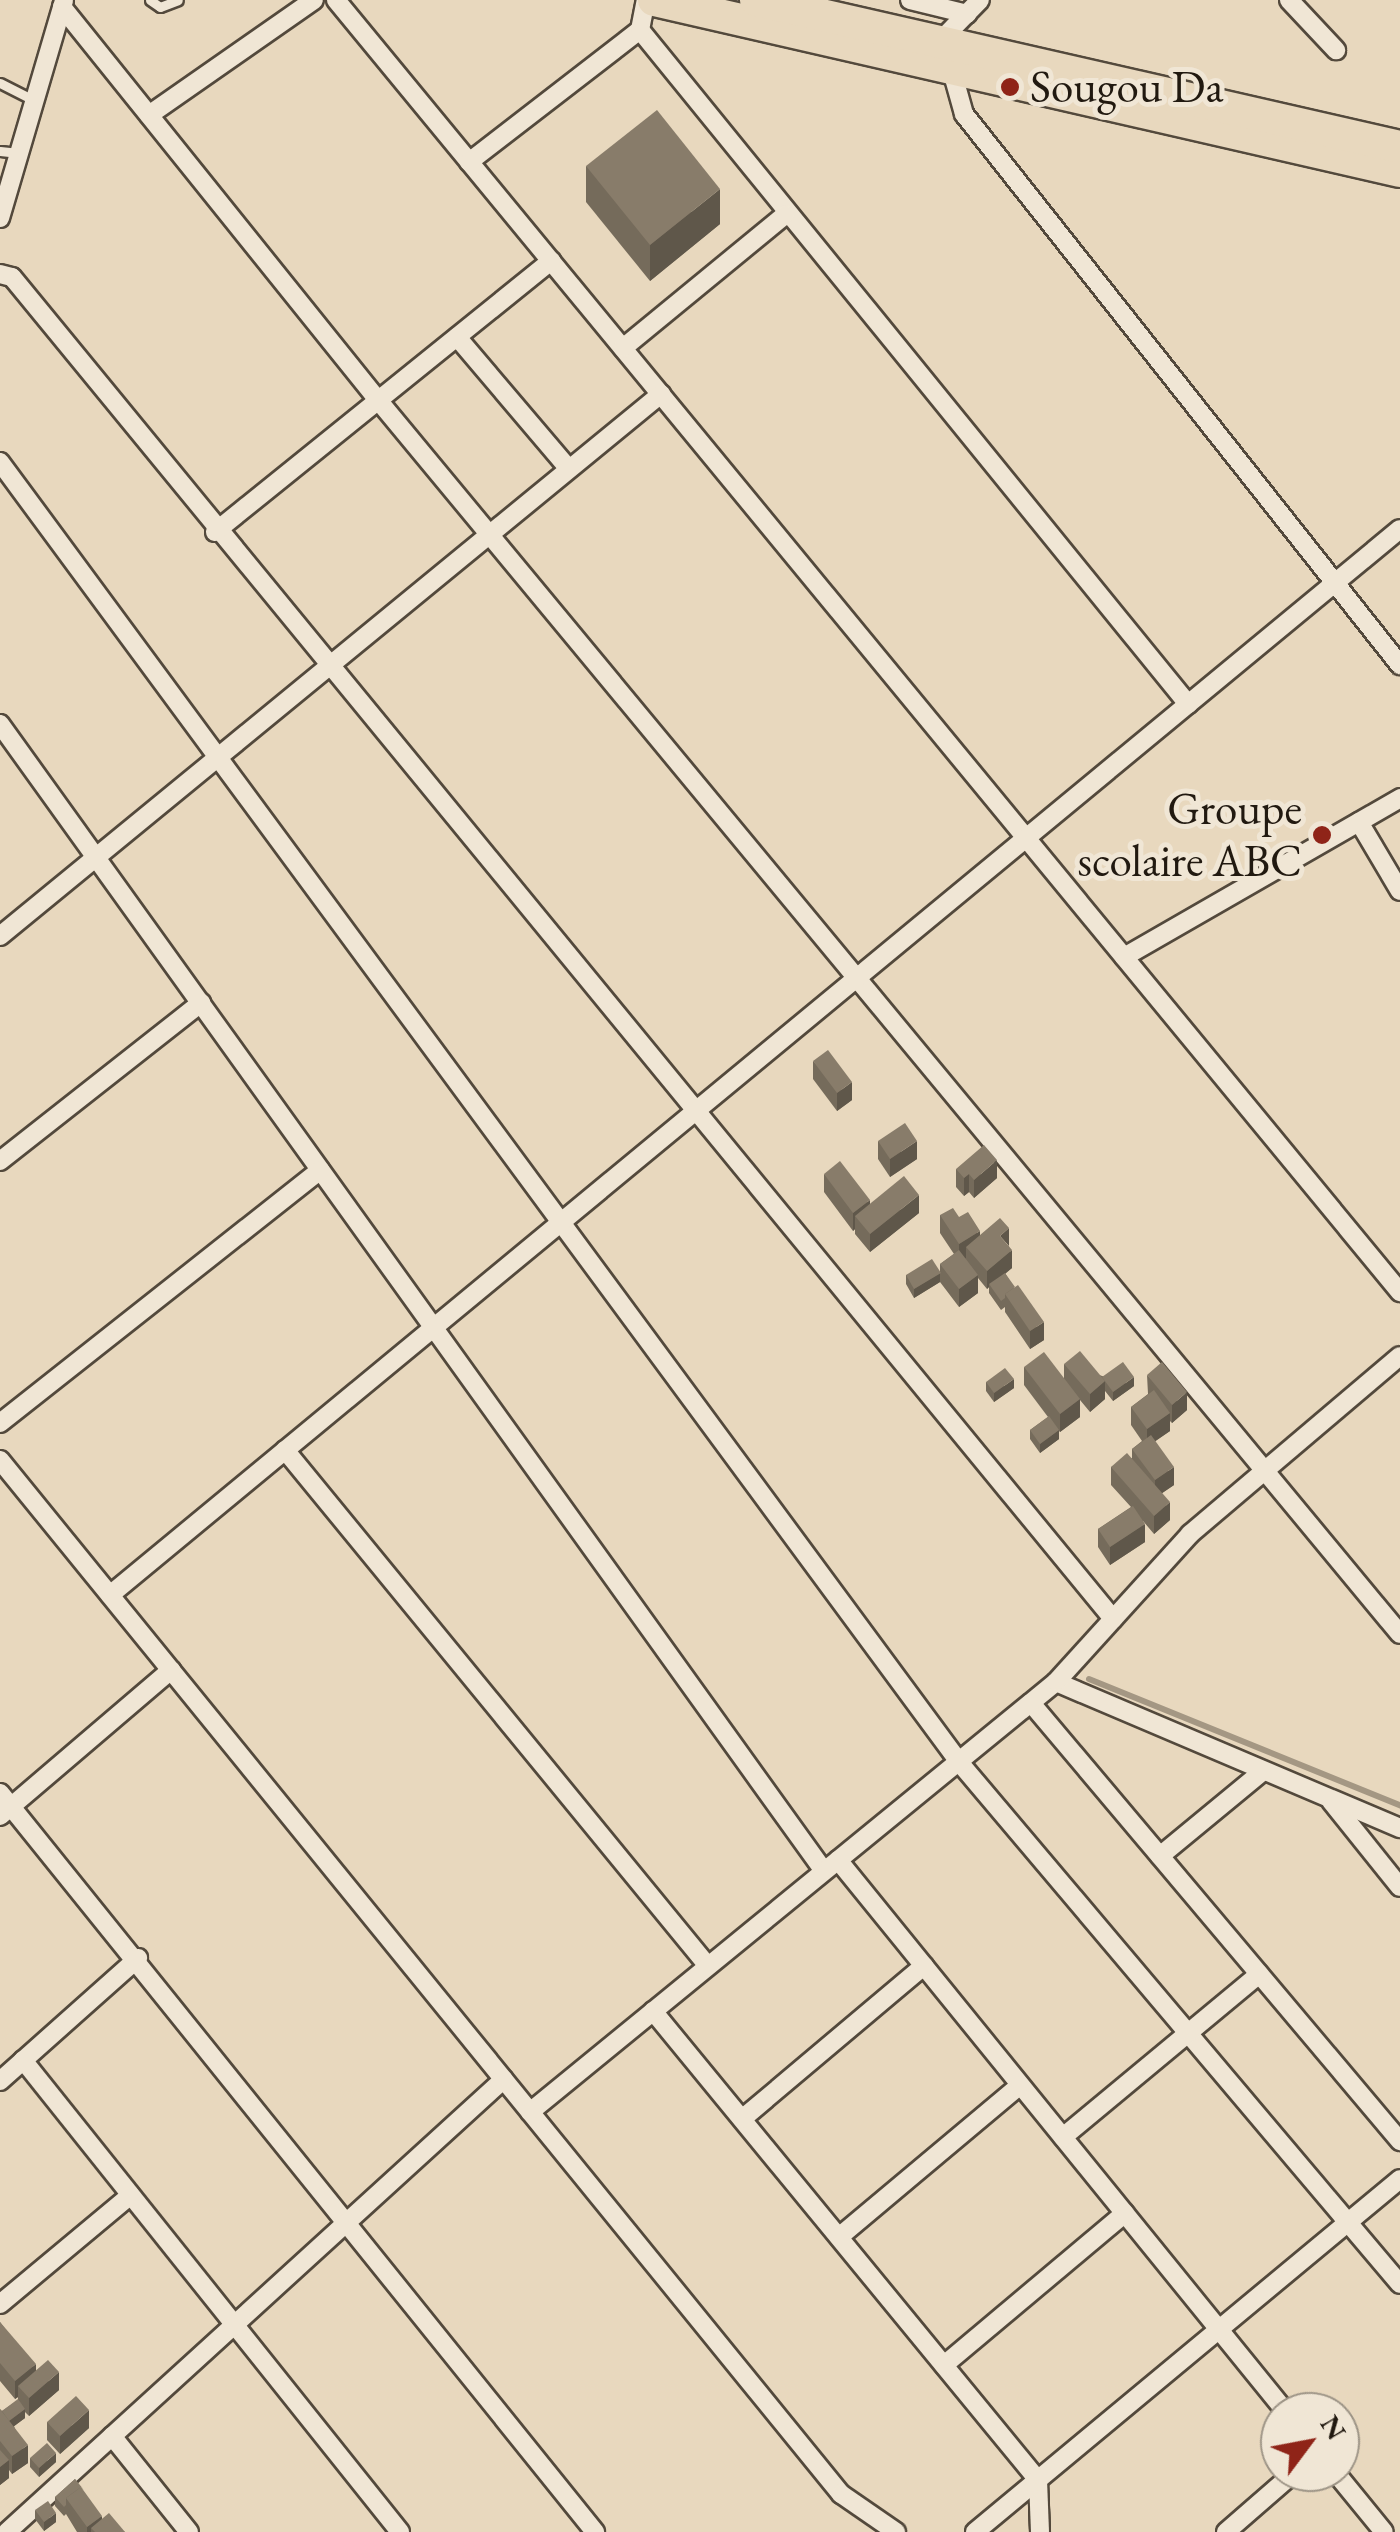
<!DOCTYPE html>
<html>
<head>
<meta charset="utf-8">
<style>
  body { margin:0 }
  #map { position:relative; width:1400px; height:2532px; overflow:hidden; background:#e8d8be; font-family:"EB Garamond",serif }
  div>[style] { position:absolute }
  [style*='--x'] { left:calc(var(--x)*1px); top:calc(var(--y)*1px); width:calc(var(--w)*1px); rotate:calc(var(--a)*1deg) }
  .stream>* { height:6px; margin:-3px; padding:0 3px; transform-origin:3px; border-radius:3px; background:#a49783 }
  .roads { filter:drop-shadow(2px 0 #53493c) drop-shadow(-2px 0 #53493c) drop-shadow(0 2px #53493c) drop-shadow(0 -2px #53493c) }
  .lane>* { height:9px; margin:-4.5px; padding:0 4.5px; transform-origin:4.5px; border-radius:4.5px; background:#f0e6d5 }
  .street>* { height:18px; margin:-9px; padding:0 9px; transform-origin:9px; border-radius:9px; background:#f0e6d5 }
  .highway>* { height:32px; margin:-16px; padding:0 16px; transform-origin:16px; border-radius:16px; background:#e8d8be }
  .wall>* { inset:0; background:#756b5b }
  .shaded-wall>* { inset:0; background:#5f574a }
  .building>* { inset:0; background:#887c6a }
  .dots>* { width:28px; height:28px; translate:-50% -50%; box-sizing:border-box; border:5px solid #f0e6d5; border-radius:50% }
  span { translate:-50% -50%; white-space:nowrap; text-align:center; line-height:1.15; -webkit-text-stroke:10px #f0e6d5; paint-order:stroke }
  .poi-label { font-size:45px; color:#211910 }
  .left { translate:0 -50%; text-align:left }
  .right { translate:-100% -50%; text-align:right }
  .north { position:absolute; left:1260px; top:2392px; width:100px; height:100px; box-sizing:border-box; background:#f0e6d5; border:2px solid #9d9486; border-radius:50%; rotate:58deg; font-size:28px; font-weight:700; line-height:40px; text-align:center; color:#211910 }
  .north::after { content:''; display:block; margin:auto; width:35px; height:45px; background:#8f2418; clip-path:polygon(50% 0,100% 100%,50% 72%,0 100%) }
</style>
</head>
<body>
<div id="map">
  <div class="stream">
    <i style="--x:1089;--y:1679;--w:336;--a:22.1"></i>
  </div>
  <div class="roads">
    <div class="lane">
      <i style="--x:150;--y:0;--w:12;--a:35"></i>
      <i style="--x:160;--y:7;--w:19;--a:-21"></i>
      <i style="--x:0;--y:83;--w:37;--a:27"></i>
      <i style="--x:0;--y:151;--w:19;--a:6"></i>
    </div>
    <div class="street">
      <i style="--x:336;--y:0;--w:1674;--a:50.53"></i>
      <i style="--x:910;--y:0;--w:59;--a:13.8"></i>
      <i style="--x:1289;--y:0;--w:69;--a:46.8"></i>
      <i style="--x:62;--y:7;--w:504;--a:51.2"></i>
      <i style="--x:378;--y:400;--w:1602;--a:50.37"></i>
      <i style="--x:640;--y:30;--w:869;--a:50.89"></i>
      <i style="--x:940;--y:41;--w:57;--a:-45.7"></i>
      <i style="--x:952;--y:71;--w:45;--a:74.4"></i>
      <i style="--x:964;--y:114;--w:703;--a:51.65"></i>
      <i style="--x:149;--y:115;--w:201;--a:-34.9"></i>
      <i style="--x:469;--y:162;--w:216;--a:-37.7"></i>
      <i style="--x:640;--y:30;--w:31;--a:-79"></i>
      <i style="--x:0;--y:218;--w:227;--a:-73.6"></i>
      <i style="--x:0;--y:274;--w:12;--a:14"></i>
      <i style="--x:12;--y:277;--w:1736;--a:50.63"></i>
      <i style="--x:457;--y:337;--w:173;--a:49.7"></i>
      <i style="--x:623;--y:348;--w:210;--a:-39.4"></i>
      <i style="--x:0;--y:462;--w:1615;--a:53.58"></i>
      <i style="--x:959;--y:1762;--w:683;--a:49.81"></i>
      <i style="--x:215;--y:532;--w:432;--a:-38.9"></i>
      <i style="--x:0;--y:724;--w:1412;--a:54.31"></i>
      <i style="--x:1359;--y:822;--w:80;--a:59.3"></i>
      <i style="--x:0;--y:936;--w:855;--a:-39.35"></i>
      <i style="--x:1124;--y:957;--w:319;--a:-29.9"></i>
      <i style="--x:0;--y:1161;--w:256;--a:-38.2"></i>
      <i style="--x:0;--y:1423;--w:408;--a:-38.3"></i>
      <i style="--x:285;--y:1450;--w:667;--a:50.66"></i>
      <i style="--x:0;--y:1460;--w:1333;--a:50.88"></i>
      <i style="--x:841;--y:2494;--w:67;--a:34.6"></i>
      <i style="--x:110;--y:1595;--w:1673;--a:-39.57"></i>
      <i style="--x:1056;--y:1682;--w:374;--a:23"></i>
      <i style="--x:1031;--y:1703;--w:573;--a:49.89"></i>
      <i style="--x:0;--y:1793;--w:949;--a:51.16"></i>
      <i style="--x:1331;--y:1801;--w:110;--a:51.3"></i>
      <i style="--x:0;--y:1816;--w:225;--a:-40.5"></i>
      <i style="--x:1160;--y:1856;--w:132;--a:-39.5"></i>
      <i style="--x:838;--y:1860;--w:711;--a:50.94"></i>
      <i style="--x:653;--y:2011;--w:607;--a:50.62"></i>
      <i style="--x:1038;--y:2480;--w:52;--a:87.8"></i>
      <i style="--x:23;--y:2060;--w:604;--a:51.38"></i>
      <i style="--x:0;--y:2081;--w:185;--a:-41.7"></i>
      <i style="--x:530;--y:2112;--w:679;--a:-39.27"></i>
      <i style="--x:1056;--y:1682;--w:200;--a:-47.8"></i>
      <i style="--x:1190;--y:1534;--w:275;--a:-40.3"></i>
      <i style="--x:742;--y:2119;--w:238;--a:-40.1"></i>
      <i style="--x:1063;--y:2137;--w:255;--a:-39.7"></i>
      <i style="--x:839;--y:2237;--w:236;--a:-40"></i>
      <i style="--x:0;--y:2304;--w:170;--a:-39.8"></i>
      <i style="--x:944;--y:2365;--w:236;--a:-40"></i>
      <i style="--x:112;--y:2436;--w:123;--a:51.3"></i>
      <i style="--x:1335;--y:2472;--w:77;--a:50.8"></i>
      <i style="--x:7;--y:2532;--w:672;--a:-42.35"></i>
      <i style="--x:975;--y:2532;--w:552;--a:-39.71"></i>
      <i style="--x:1226;--y:2532;--w:91;--a:-41"></i>
    </div>
    <div class="highway">
      <i style="--x:654;--y:0;--w:765;--a:12.91"></i>
      <i style="--x:756;--y:0;--w:661;--a:12.86"></i>
    </div>
  </div>
  <div class="wall">
    <i style="clip-path:polygon(586px 166px,720px 224px,650px 281px,586px 202px)"></i>
    <i style="clip-path:polygon(813px 1061px,852px 1100px,837px 1111px,813px 1079px)"></i>
    <i style="clip-path:polygon(878px 1141px,917px 1159px,890px 1177px,878px 1159px)"></i>
    <i style="clip-path:polygon(956px 1169px,997px 1178px,974px 1198px,969px 1192px,964px 1196px,956px 1187px)"></i>
    <i style="clip-path:polygon(824px 1174px,870px 1204px,919px 1213px,870px 1252px,855px 1234px,855px 1229px,853px 1231px,824px 1192px)"></i>
    <i style="clip-path:polygon(940px 1215px,959px 1217px,980px 1235px,1009px 1246px,1012px 1268px,1005px 1273px,1044px 1340px,1030px 1349px,1005px 1312px,1005px 1307px,1001px 1310px,989px 1293px,989px 1287px,987px 1289px,978px 1278px,978px 1293px,959px 1307px,940px 1282px,914px 1298px,906px 1284px,906px 1275px,940px 1272px,940px 1264px,954px 1254px,940px 1233px)"></i>
    <i style="clip-path:polygon(1064px 1364px,1134px 1386px,1113px 1401px,1105px 1391px,1105px 1399px,1090px 1412px,1080px 1400px,1080px 1417px,1060px 1432px,1059px 1431px,1059px 1439px,1040px 1453px,1030px 1439px,1030px 1430px,1048px 1417px,1024px 1385px,1024px 1367px,1064px 1379px)"></i>
    <i style="clip-path:polygon(1147px 1375px,1187px 1410px,1172px 1423px,1170px 1421px,1170px 1431px,1155px 1441px,1174px 1485px,1162px 1493px,1170px 1520px,1154px 1534px,1143px 1521px,1145px 1542px,1110px 1565px,1098px 1547px,1098px 1529px,1131px 1507px,1111px 1485px,1111px 1467px,1132px 1458px,1132px 1449px,1142px 1441px,1131px 1425px,1131px 1407px,1148px 1394px)"></i>
    <i style="clip-path:polygon(986px 1382px,1014px 1388px,994px 1402px,986px 1391px)"></i>
    <i style="clip-path:polygon(0 2322px,36px 2371px,59px 2390px,29px 2416px,25px 2412px,25px 2418px,14px 2426px,28px 2463px,12px 2474px,9px 2470px,9px 2478px,0 2485px,0 2409px,2px 2411px,18px 2400px,18px 2397px,15px 2399px,0 2381px)"></i>
    <i style="clip-path:polygon(47px 2422px,89px 2428px,60px 2454px,47px 2440px)"></i>
    <i style="clip-path:polygon(30px 2458px,56px 2462px,39px 2477px,30px 2467px)"></i>
    <i style="clip-path:polygon(75px 2479px,102px 2519px,125px 2532px,77px 2532px,66px 2514px,64px 2516px,55px 2506px,55px 2497px)"></i>
    <i style="clip-path:polygon(35px 2510px,56px 2522px,44px 2531px,35px 2519px)"></i>
  </div>
  <div class="shaded-wall">
    <i style="clip-path:polygon(720px 189px,720px 224px,650px 281px,650px 245px)"></i>
    <i style="clip-path:polygon(852px 1082px,852px 1100px,837px 1111px,837px 1093px)"></i>
    <i style="clip-path:polygon(917px 1141px,917px 1159px,890px 1177px,890px 1159px)"></i>
    <i style="clip-path:polygon(997px 1160px,997px 1178px,974px 1198px,974px 1180px)"></i>
    <i style="clip-path:polygon(969px 1174px,969px 1192px,964px 1196px,964px 1178px)"></i>
    <i style="clip-path:polygon(919px 1195px,919px 1213px,870px 1252px,870px 1234px)"></i>
    <i style="clip-path:polygon(870px 1200px,870px 1218px,855px 1216px,855px 1229px,853px 1231px,853px 1213px)"></i>
    <i style="clip-path:polygon(1009px 1228px,1009px 1246px,1000px 1236px)"></i>
    <i style="clip-path:polygon(980px 1231px,980px 1249px,966px 1247px,966px 1258px,959px 1262px,959px 1244px)"></i>
    <i style="clip-path:polygon(1012px 1250px,1012px 1268px,991px 1286px,989px 1284px,989px 1287px,987px 1289px,987px 1271px)"></i>
    <i style="clip-path:polygon(940px 1273px,940px 1282px,914px 1298px,914px 1289px)"></i>
    <i style="clip-path:polygon(978px 1275px,978px 1293px,959px 1307px,959px 1289px)"></i>
    <i style="clip-path:polygon(1044px 1322px,1044px 1340px,1030px 1349px,1030px 1331px)"></i>
    <i style="clip-path:polygon(1134px 1377px,1134px 1386px,1113px 1401px,1113px 1392px)"></i>
    <i style="clip-path:polygon(1014px 1379px,1014px 1388px,994px 1402px,994px 1393px)"></i>
    <i style="clip-path:polygon(1105px 1381px,1105px 1399px,1090px 1412px,1090px 1394px)"></i>
    <i style="clip-path:polygon(1187px 1392px,1187px 1410px,1172px 1423px,1172px 1405px)"></i>
    <i style="clip-path:polygon(1080px 1399px,1080px 1417px,1060px 1432px,1060px 1414px)"></i>
    <i style="clip-path:polygon(1170px 1413px,1170px 1431px,1147px 1447px,1147px 1429px)"></i>
    <i style="clip-path:polygon(1059px 1430px,1059px 1439px,1040px 1453px,1040px 1444px)"></i>
    <i style="clip-path:polygon(1174px 1467px,1174px 1485px,1155px 1498px,1155px 1480px)"></i>
    <i style="clip-path:polygon(1170px 1502px,1170px 1520px,1154px 1534px,1154px 1516px)"></i>
    <i style="clip-path:polygon(1145px 1524px,1145px 1542px,1110px 1565px,1110px 1547px)"></i>
    <i style="clip-path:polygon(36px 2364px,36px 2382px,18px 2386px,18px 2397px,15px 2399px,15px 2381px)"></i>
    <i style="clip-path:polygon(59px 2372px,59px 2390px,29px 2416px,29px 2398px)"></i>
    <i style="clip-path:polygon(25px 2409px,25px 2418px,9px 2430px,9px 2421px)"></i>
    <i style="clip-path:polygon(89px 2410px,89px 2428px,60px 2454px,60px 2436px)"></i>
    <i style="clip-path:polygon(28px 2445px,28px 2463px,12px 2474px,12px 2456px)"></i>
    <i style="clip-path:polygon(56px 2453px,56px 2462px,39px 2477px,39px 2468px)"></i>
    <i style="clip-path:polygon(9px 2460px,9px 2478px,0 2485px,0 2467px)"></i>
    <i style="clip-path:polygon(56px 2513px,56px 2522px,44px 2531px,44px 2522px)"></i>
    <i style="clip-path:polygon(102px 2516px,102px 2532px,91px 2528px,91px 2532px,87px 2532px,87px 2527px)"></i>
  </div>
  <div class="building">
    <i style="clip-path:polygon(657px 110px,720px 189px,650px 245px,586px 166px)"></i>
    <i style="clip-path:polygon(828px 1050px,852px 1082px,837px 1093px,813px 1061px)"></i>
    <i style="clip-path:polygon(905px 1123px,917px 1141px,890px 1159px,878px 1141px)"></i>
    <i style="clip-path:polygon(984px 1145px,997px 1160px,974px 1180px,969px 1174px,964px 1178px,956px 1169px)"></i>
    <i style="clip-path:polygon(840px 1161px,870px 1200px,853px 1213px,824px 1174px)"></i>
    <i style="clip-path:polygon(904px 1176px,919px 1195px,870px 1234px,855px 1216px)"></i>
    <i style="clip-path:polygon(953px 1208px,959px 1217px,968px 1212px,980px 1231px,959px 1244px,940px 1215px)"></i>
    <i style="clip-path:polygon(1000px 1218px,1009px 1228px,1000px 1236px,1012px 1250px,987px 1271px,966px 1247px)"></i>
    <i style="clip-path:polygon(959px 1250px,978px 1275px,959px 1289px,940px 1264px)"></i>
    <i style="clip-path:polygon(932px 1259px,941px 1273px,914px 1289px,906px 1275px)"></i>
    <i style="clip-path:polygon(1005px 1273px,1015px 1287px,1005px 1294px,1005px 1298px,1001px 1301px,989px 1284px)"></i>
    <i style="clip-path:polygon(1018px 1285px,1044px 1322px,1030px 1331px,1005px 1294px)"></i>
    <i style="clip-path:polygon(1080px 1351px,1105px 1381px,1090px 1394px,1064px 1364px)"></i>
    <i style="clip-path:polygon(1044px 1352px,1080px 1399px,1060px 1414px,1024px 1367px)"></i>
    <i style="clip-path:polygon(1123px 1362px,1134px 1377px,1113px 1392px,1102px 1377px)"></i>
    <i style="clip-path:polygon(1162px 1362px,1187px 1392px,1172px 1405px,1147px 1375px)"></i>
    <i style="clip-path:polygon(1005px 1368px,1014px 1379px,994px 1393px,986px 1382px)"></i>
    <i style="clip-path:polygon(1154px 1390px,1170px 1413px,1147px 1429px,1131px 1407px)"></i>
    <i style="clip-path:polygon(1049px 1416px,1059px 1430px,1040px 1444px,1030px 1430px)"></i>
    <i style="clip-path:polygon(1151px 1435px,1174px 1467px,1155px 1480px,1132px 1449px)"></i>
    <i style="clip-path:polygon(1127px 1453px,1170px 1502px,1154px 1516px,1111px 1467px)"></i>
    <i style="clip-path:polygon(1133px 1506px,1145px 1524px,1110px 1547px,1098px 1529px)"></i>
    <i style="clip-path:polygon(0 2322px,36px 2364px,15px 2381px,0 2363px)"></i>
    <i style="clip-path:polygon(48px 2360px,59px 2372px,29px 2398px,18px 2386px)"></i>
    <i style="clip-path:polygon(76px 2396px,89px 2410px,60px 2436px,47px 2422px)"></i>
    <i style="clip-path:polygon(18px 2399px,25px 2409px,9px 2421px,2px 2411px)"></i>
    <i style="clip-path:polygon(0 2409px,28px 2445px,12px 2456px,0 2441px)"></i>
    <i style="clip-path:polygon(47px 2443px,56px 2453px,39px 2468px,30px 2458px)"></i>
    <i style="clip-path:polygon(0 2450px,9px 2460px,0 2467px)"></i>
    <i style="clip-path:polygon(75px 2479px,84px 2490px,81px 2487px,66px 2498px,66px 2505px,64px 2507px,55px 2497px)"></i>
    <i style="clip-path:polygon(81px 2487px,102px 2516px,87px 2527px,66px 2498px)"></i>
    <i style="clip-path:polygon(48px 2501px,56px 2513px,44px 2522px,35px 2510px)"></i>
    <i style="clip-path:polygon(109px 2513px,125px 2532px,95px 2532px,91px 2528px)"></i>
  </div>
  <div class="dots">
    <i style="left:1010px;top:87px;background:#8f2418"></i>
    <i style="left:1322px;top:835px;background:#8f2418"></i>
  </div>
  <div class="poi-label">
    <span class="left" style="left:1030px;top:87px">Sougou Da</span>
    <span class="right" style="left:1302px;top:835px">Groupe<br>scolaire ABC</span>
  </div>
  <div class="north">N</div>
</div>
</body>
</html>
